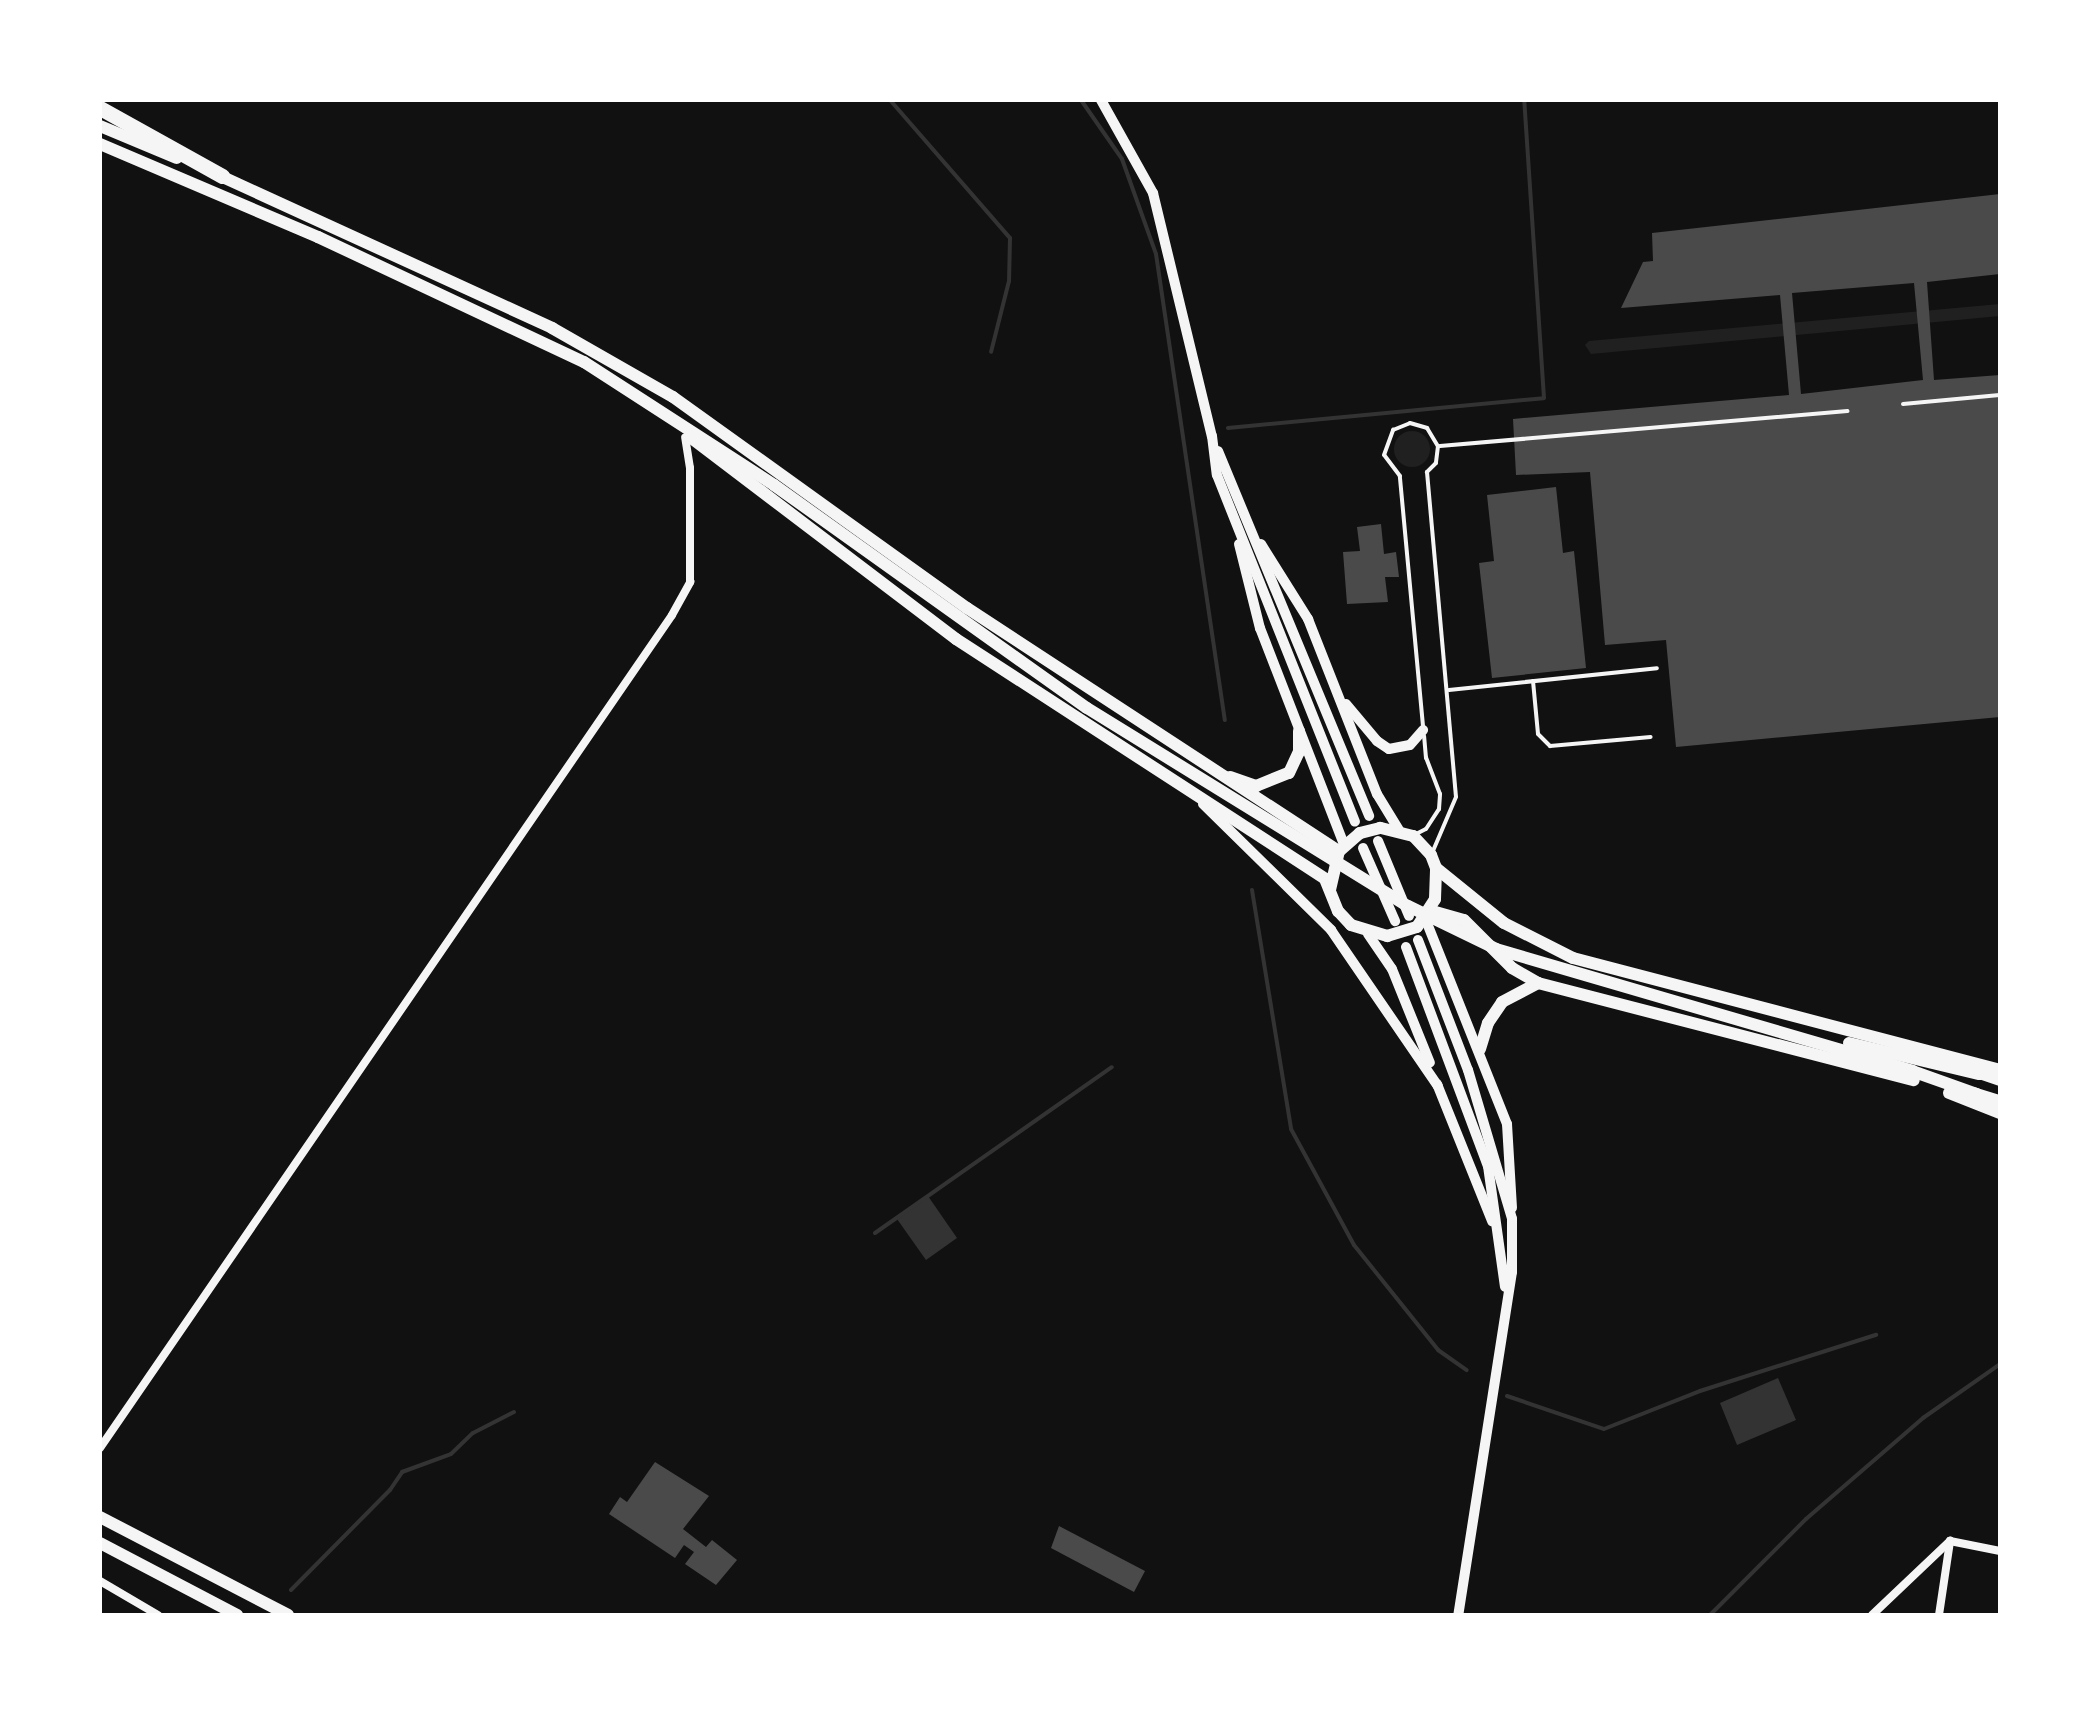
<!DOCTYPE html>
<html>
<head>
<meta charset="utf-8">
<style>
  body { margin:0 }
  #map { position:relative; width:2100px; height:1715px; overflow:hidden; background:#111; font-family:"IBM Plex Serif",serif }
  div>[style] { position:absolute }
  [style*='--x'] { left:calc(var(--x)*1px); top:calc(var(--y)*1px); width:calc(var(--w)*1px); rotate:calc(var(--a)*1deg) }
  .green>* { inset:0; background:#202020 }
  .round { border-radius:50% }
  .water>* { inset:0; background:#333 }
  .stream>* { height:4px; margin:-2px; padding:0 2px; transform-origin:2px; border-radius:2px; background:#333 }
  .building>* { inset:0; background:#4a4a4a }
  .service>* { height:4px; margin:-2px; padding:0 2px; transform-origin:2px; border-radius:2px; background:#f5f5f5 }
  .minor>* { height:8px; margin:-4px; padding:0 4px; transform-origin:4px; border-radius:4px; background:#f5f5f5 }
  .tertiary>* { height:10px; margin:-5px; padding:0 5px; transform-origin:5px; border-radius:5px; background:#f5f5f5 }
  .primary>* { height:12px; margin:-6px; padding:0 6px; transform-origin:6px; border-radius:6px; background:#f5f5f5 }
  .motorway>* { height:15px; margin:-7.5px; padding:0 7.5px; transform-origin:7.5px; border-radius:7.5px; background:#f5f5f5 }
  span { translate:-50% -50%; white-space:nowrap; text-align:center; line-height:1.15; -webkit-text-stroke:9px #fff; paint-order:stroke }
  .frame { position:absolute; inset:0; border:102px solid #fff; pointer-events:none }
</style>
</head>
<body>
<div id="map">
  <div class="green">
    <i style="clip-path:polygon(2000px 304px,2000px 316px,1591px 354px,1585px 345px,1589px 341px)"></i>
    <i class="round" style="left:1394px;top:431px;width:36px;height:36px"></i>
  </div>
  <div class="water">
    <i style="clip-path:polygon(928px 1196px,957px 1238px,926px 1260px,897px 1219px)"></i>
    <i style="clip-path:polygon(1778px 1378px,1796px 1420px,1737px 1445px,1720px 1403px)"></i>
  </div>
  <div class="stream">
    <i style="--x:890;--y:100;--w:183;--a:49"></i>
    <i style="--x:1010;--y:238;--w:43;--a:91.3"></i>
    <i style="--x:1009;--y:281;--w:73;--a:104.2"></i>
    <i style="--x:1081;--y:100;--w:72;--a:55.2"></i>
    <i style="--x:1122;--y:159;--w:101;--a:70.3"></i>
    <i style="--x:1156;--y:254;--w:471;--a:81.6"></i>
    <i style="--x:1228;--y:428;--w:317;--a:-5.4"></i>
    <i style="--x:1544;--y:398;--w:299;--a:-93.8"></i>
    <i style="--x:1252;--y:890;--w:242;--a:80.7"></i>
    <i style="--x:1291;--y:1129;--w:132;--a:61.5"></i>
    <i style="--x:1354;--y:1245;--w:134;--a:51.3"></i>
    <i style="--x:1438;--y:1350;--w:35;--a:35"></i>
    <i style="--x:875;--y:1233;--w:289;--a:-35"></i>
    <i style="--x:1507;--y:1396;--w:102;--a:18.8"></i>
    <i style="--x:1604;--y:1429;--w:103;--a:-21.6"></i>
    <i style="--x:1700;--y:1391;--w:185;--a:-17.7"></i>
    <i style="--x:291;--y:1590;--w:141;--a:-45.3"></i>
    <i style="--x:390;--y:1490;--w:22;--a:-56"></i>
    <i style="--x:402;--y:1472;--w:52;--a:-20.2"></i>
    <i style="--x:451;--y:1454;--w:30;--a:-44"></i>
    <i style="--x:473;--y:1433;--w:46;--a:-27.1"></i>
    <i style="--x:1710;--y:1615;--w:136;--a:-45"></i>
    <i style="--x:1806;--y:1519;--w:155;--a:-40.8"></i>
    <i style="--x:1923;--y:1418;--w:94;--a:-35"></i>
  </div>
  <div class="building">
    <i style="clip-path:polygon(evenodd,2000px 194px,2000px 274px,1927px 282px,1934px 380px,2000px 375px,2000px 717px,1676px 747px,1666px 640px,1605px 645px,1590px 472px,1516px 475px,1513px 419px,1789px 395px,1780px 295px,1621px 308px,1643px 262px,1653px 261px,1652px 233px,2000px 194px,1914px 283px,1923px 380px,1801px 394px,1792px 293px,1914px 283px)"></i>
    <i style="clip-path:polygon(1556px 487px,1563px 553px,1574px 551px,1586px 668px,1492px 678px,1479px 563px,1494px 561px,1487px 495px)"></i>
    <i style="clip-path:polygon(1381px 524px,1384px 554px,1396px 552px,1399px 577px,1385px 577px,1388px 602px,1347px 604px,1343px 552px,1360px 551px,1357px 527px)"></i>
    <i style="clip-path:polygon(655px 1462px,709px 1496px,683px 1529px,706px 1547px,712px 1540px,737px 1560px,716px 1585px,685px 1564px,694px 1552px,684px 1545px,675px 1558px,609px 1514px,620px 1497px,627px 1502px)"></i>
    <i style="clip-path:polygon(1059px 1526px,1145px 1571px,1134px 1592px,1051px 1548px)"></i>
  </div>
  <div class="service">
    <i style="--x:1903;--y:404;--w:97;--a:-5.3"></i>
    <i style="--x:1440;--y:446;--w:409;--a:-4.9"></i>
    <i style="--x:1533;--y:681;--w:53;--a:84.6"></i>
    <i style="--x:1538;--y:734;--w:17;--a:45"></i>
    <i style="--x:1550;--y:746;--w:101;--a:-5.1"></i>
    <i style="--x:1449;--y:690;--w:209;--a:-6"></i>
    <i style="--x:1423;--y:726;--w:251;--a:-95.3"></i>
    <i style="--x:1400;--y:476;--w:26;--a:-127"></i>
    <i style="--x:1384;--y:455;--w:27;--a:-70"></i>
    <i style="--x:1393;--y:430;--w:18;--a:-22"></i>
    <i style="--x:1410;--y:423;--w:18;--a:16"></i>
    <i style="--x:1427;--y:428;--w:21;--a:59"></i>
    <i style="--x:1438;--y:446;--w:17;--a:97"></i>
    <i style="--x:1436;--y:463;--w:13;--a:135"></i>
    <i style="--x:1427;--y:472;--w:326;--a:84.9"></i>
    <i style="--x:1456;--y:797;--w:59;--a:113.1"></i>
    <i style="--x:1416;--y:834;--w:11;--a:-27"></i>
    <i style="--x:1426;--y:829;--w:24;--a:-57"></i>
    <i style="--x:1439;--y:809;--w:15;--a:-86"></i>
    <i style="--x:1440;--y:794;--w:39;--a:-111"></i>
    <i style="--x:1426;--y:758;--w:22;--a:-95"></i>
  </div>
  <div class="minor">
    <i style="--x:100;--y:1448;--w:1010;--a:-55.52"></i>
    <i style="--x:672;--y:615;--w:38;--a:-61"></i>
    <i style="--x:690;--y:582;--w:114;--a:-90"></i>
    <i style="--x:690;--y:468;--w:31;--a:-99"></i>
    <i style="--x:100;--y:1581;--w:67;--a:30.4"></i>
    <i style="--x:1872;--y:1615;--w:108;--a:-43.5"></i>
    <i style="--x:1950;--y:1541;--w:51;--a:11.3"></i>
    <i style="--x:1939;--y:1615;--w:75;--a:-81.5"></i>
  </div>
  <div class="tertiary">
    <i style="--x:1101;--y:100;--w:107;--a:60.8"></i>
    <i style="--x:1153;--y:193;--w:250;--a:76.4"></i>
    <i style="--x:1212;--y:436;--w:39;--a:83"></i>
    <i style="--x:1217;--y:475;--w:373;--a:68.3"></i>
    <i style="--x:1218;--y:451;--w:395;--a:67.5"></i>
    <i style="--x:1239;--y:544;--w:87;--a:76"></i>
    <i style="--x:1260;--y:628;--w:233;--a:68.8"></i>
    <i style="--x:1261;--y:544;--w:89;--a:57.9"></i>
    <i style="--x:1308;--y:619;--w:188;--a:68.5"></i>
    <i style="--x:1377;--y:794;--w:42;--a:58.6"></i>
    <i style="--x:1346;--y:704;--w:48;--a:50"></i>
    <i style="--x:1377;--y:741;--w:14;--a:34"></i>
    <i style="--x:1389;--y:749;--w:21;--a:-11"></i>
    <i style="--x:1410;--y:745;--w:20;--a:-49"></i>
    <i style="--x:1203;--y:804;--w:180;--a:44.5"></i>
    <i style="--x:1331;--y:930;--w:189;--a:55.6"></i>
    <i style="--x:1378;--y:841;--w:81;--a:67.5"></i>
    <i style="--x:1363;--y:848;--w:80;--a:66.3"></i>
    <i style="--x:1425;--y:918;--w:222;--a:68.3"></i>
    <i style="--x:1507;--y:1124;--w:84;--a:86.6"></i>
    <i style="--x:1368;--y:934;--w:42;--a:55.6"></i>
    <i style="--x:1392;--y:969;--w:101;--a:68"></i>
    <i style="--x:1418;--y:940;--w:139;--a:69"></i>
    <i style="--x:1468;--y:1070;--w:155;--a:73.5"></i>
    <i style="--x:1512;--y:1219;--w:53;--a:90"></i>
    <i style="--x:1512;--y:1272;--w:347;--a:98.9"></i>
    <i style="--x:1406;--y:947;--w:234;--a:69.5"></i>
    <i style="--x:1488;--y:1166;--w:122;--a:82"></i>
    <i style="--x:1437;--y:1084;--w:148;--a:68.1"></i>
  </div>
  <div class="primary">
    <i style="--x:100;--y:126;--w:83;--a:22.6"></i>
    <i style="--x:100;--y:144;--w:237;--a:23.1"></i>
    <i style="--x:318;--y:237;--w:294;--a:25.2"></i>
    <i style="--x:584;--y:362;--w:226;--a:32.9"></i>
    <i style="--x:774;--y:485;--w:384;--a:35.5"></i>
    <i style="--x:1087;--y:708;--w:377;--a:31.7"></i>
    <i style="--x:1408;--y:906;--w:98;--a:26"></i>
    <i style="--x:1496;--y:949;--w:434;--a:16.3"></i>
    <i style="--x:1912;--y:1071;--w:69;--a:19.5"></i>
    <i style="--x:214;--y:173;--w:372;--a:24.6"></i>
    <i style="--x:552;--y:328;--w:139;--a:29.7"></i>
    <i style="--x:673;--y:397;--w:362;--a:35.7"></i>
    <i style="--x:967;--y:608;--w:444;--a:33.2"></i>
    <i style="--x:690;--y:437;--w:334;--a:37.2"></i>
    <i style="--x:956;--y:639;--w:440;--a:33"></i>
    <i style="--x:1325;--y:879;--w:35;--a:68"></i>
    <i style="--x:1338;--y:911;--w:19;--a:47"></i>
    <i style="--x:1351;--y:925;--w:38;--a:17"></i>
    <i style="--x:1387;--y:936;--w:31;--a:-17"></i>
    <i style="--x:1417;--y:927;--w:33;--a:-57"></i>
    <i style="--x:1435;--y:899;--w:31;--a:-88"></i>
    <i style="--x:1436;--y:868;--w:14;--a:-111"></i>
    <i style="--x:1431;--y:855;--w:26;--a:-133"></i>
    <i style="--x:1413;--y:836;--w:34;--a:-166"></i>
    <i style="--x:1380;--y:828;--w:21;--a:166"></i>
    <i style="--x:1360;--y:833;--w:28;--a:139"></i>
    <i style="--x:1339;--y:851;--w:39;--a:103"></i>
    <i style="--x:1230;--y:777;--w:28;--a:19"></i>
    <i style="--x:1256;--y:786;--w:35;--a:-22"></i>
    <i style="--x:1289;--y:773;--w:23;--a:-65"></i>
    <i style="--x:1299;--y:752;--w:21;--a:-90"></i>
    <i style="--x:1436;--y:868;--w:87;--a:39"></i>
    <i style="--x:1504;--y:923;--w:77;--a:26.9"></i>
    <i style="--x:1573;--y:958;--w:441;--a:14.7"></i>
    <i style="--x:1432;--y:911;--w:33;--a:16"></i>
    <i style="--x:1464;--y:920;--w:68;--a:45"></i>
    <i style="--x:1512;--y:968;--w:30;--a:30"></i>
    <i style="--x:1538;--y:983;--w:388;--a:14.5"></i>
    <i style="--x:1849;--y:1043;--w:134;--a:13.4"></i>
    <i style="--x:1480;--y:1049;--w:27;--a:-73"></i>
    <i style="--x:1488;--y:1023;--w:25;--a:-56"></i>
    <i style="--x:1502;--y:1002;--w:41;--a:-27.8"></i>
    <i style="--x:1971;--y:1070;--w:31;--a:19"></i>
    <i style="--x:1949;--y:1093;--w:55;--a:21.4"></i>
    <i style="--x:1973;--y:1093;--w:28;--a:17"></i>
    <i style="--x:100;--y:1517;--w:212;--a:27.5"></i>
    <i style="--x:100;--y:1543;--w:155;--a:27.7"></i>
  </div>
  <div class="motorway">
    <i style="--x:100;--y:108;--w:140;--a:29.1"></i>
  </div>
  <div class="frame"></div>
</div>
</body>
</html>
